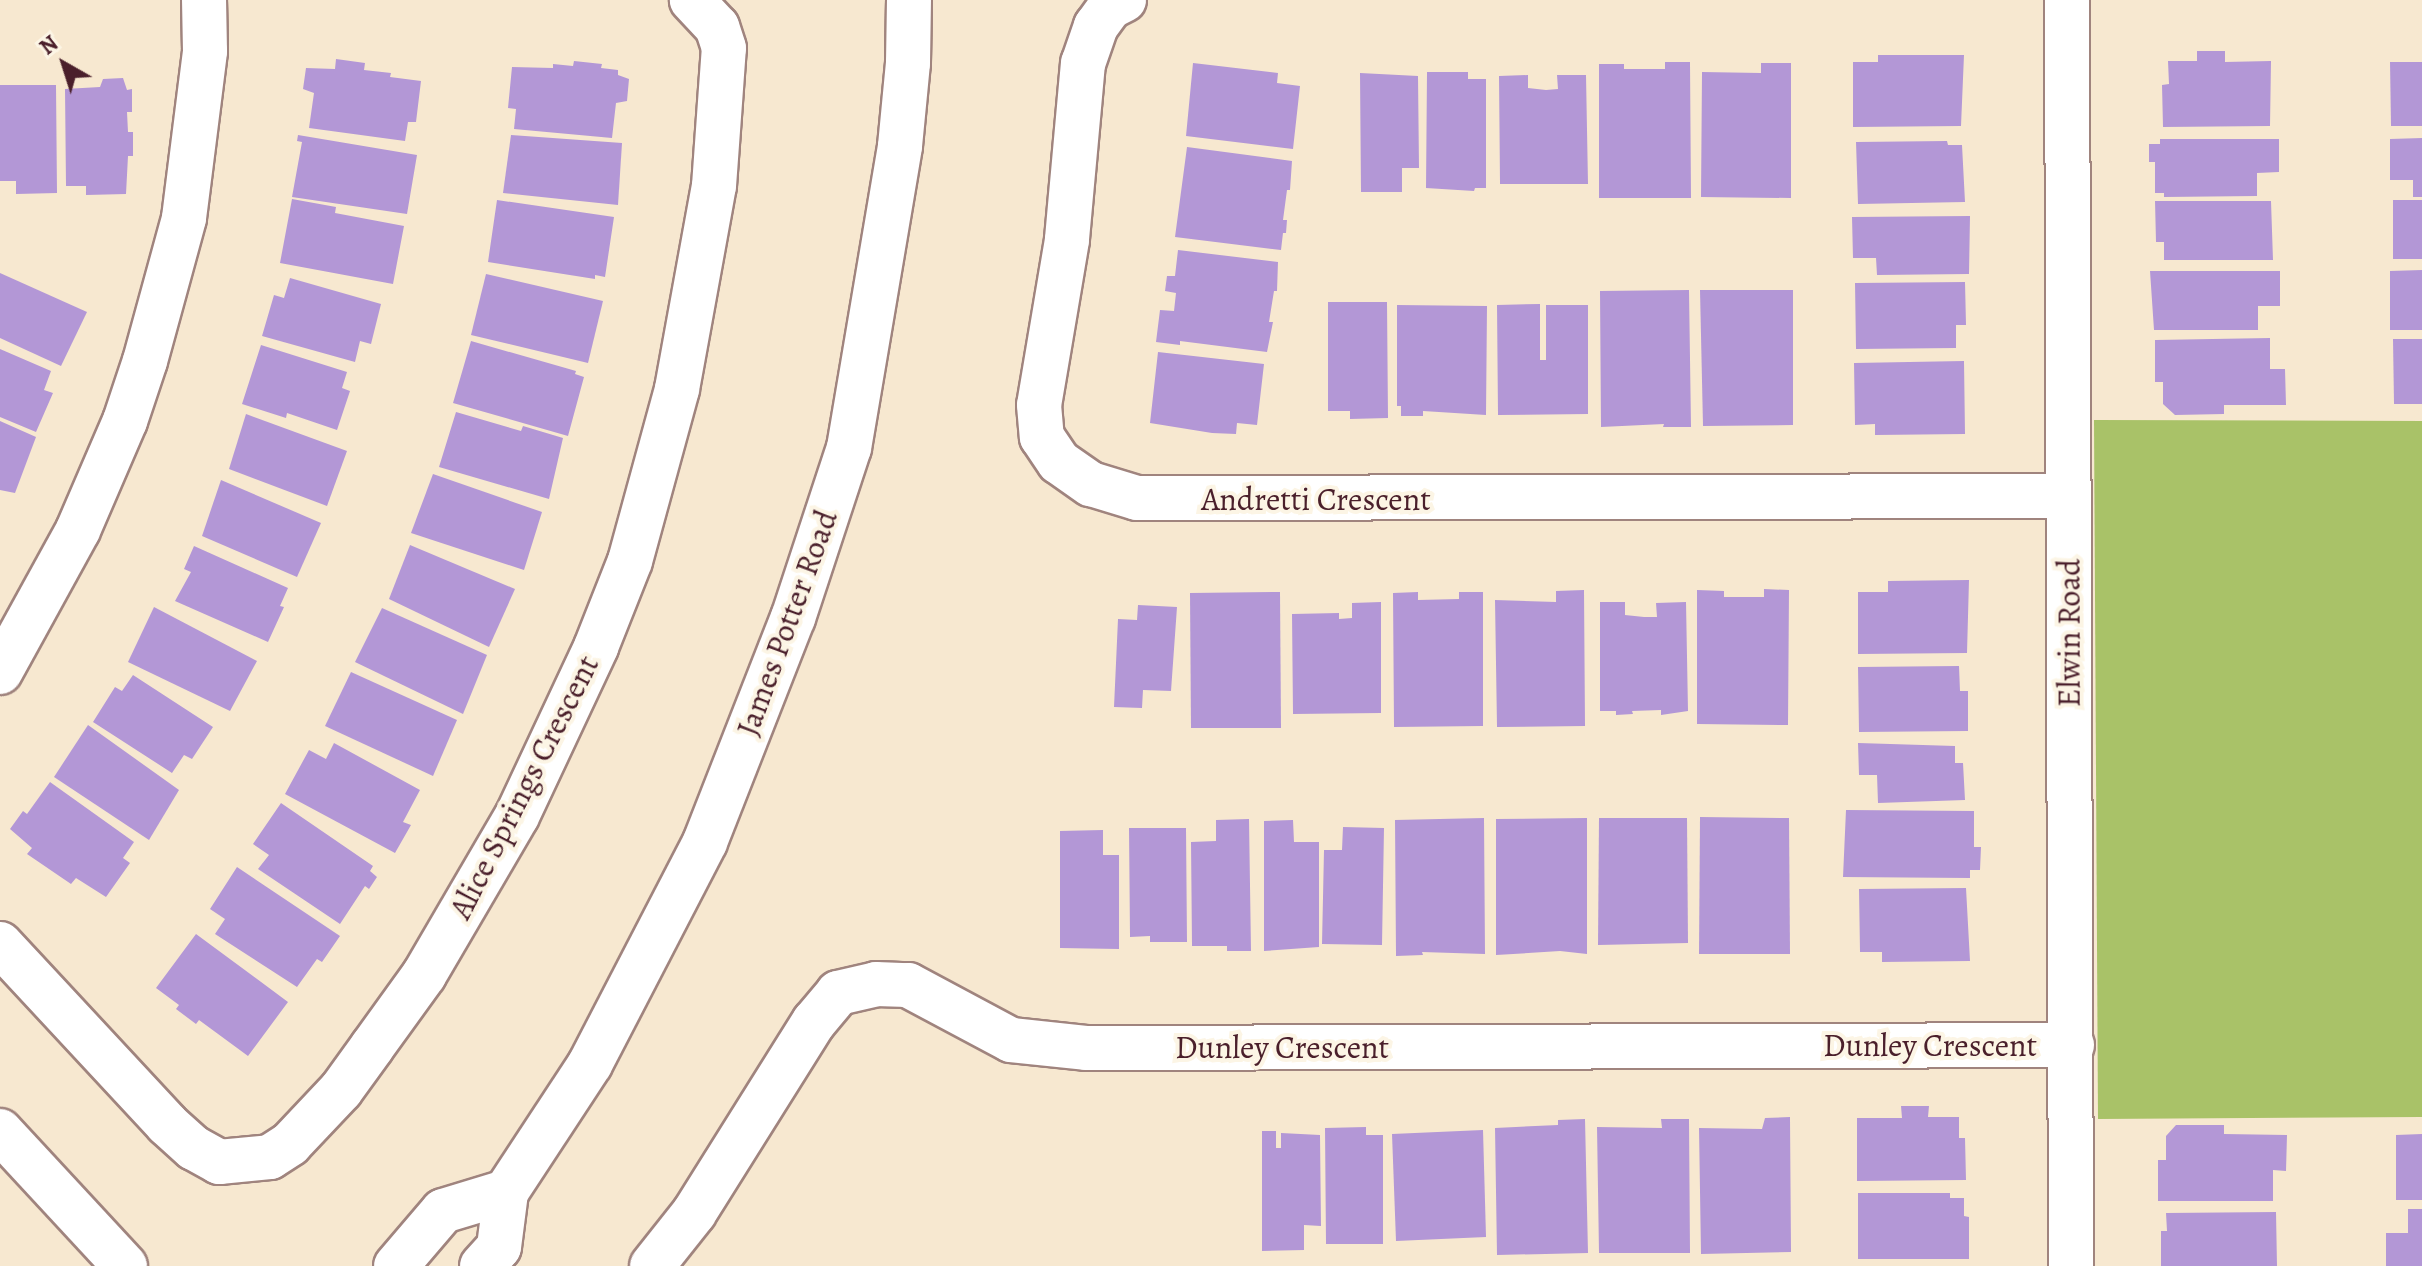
<!DOCTYPE html>
<html>
<head>
<meta charset="utf-8">
<style>
  body { margin:0 }
  #map { position:relative; width:2422px; height:1266px; overflow:hidden; background:#f7e8d0; font-family:Alegreya,serif }
  div>[style] { position:absolute }
  [style*='--x'] { left:calc(var(--x)*1px); top:calc(var(--y)*1px); width:calc(var(--w)*1px); rotate:calc(var(--a)*1deg) }
  .green>* { inset:0; background:#a9c268 }
  .building>* { inset:0; background:#b397d6 }
  .roads { filter:drop-shadow(2px 0 #a0847e) drop-shadow(-2px 0 #a0847e) drop-shadow(0 2px #a0847e) drop-shadow(0 -2px #a0847e) }
  .minor>* { height:44px; margin:-22px; padding:0 22px; transform-origin:22px; border-radius:22px; background:#fff }
  .major>* { height:44px; margin:-22px; padding:0 22px; transform-origin:22px; border-radius:22px; background:#fff }
  span { translate:-50% -50%; white-space:nowrap; text-align:center; line-height:1.15; -webkit-text-stroke:8px #fcf5e5; paint-order:stroke }
  .street-label { font-size:32px; color:#4a1f2b }
  .north { position:absolute; left:24px; top:24px; width:80px; height:80px; -webkit-text-stroke:6px #fcf5e5; paint-order:stroke; rotate:321deg; font-size:22px; font-weight:700; line-height:32px; text-align:center; color:#4a1f2b }
  .north::after { content:''; display:block; margin:auto; width:28px; height:36px; background:#4a1f2b; clip-path:polygon(50% 0,100% 100%,50% 72%,0 100%) }
</style>
</head>
<body>
<div id="map">
  <div class="green">
    <i style="clip-path:polygon(2094px 420px,2422px 421px,2422px 1117px,2098px 1119px)"></i>
  </div>
  <div class="building">
    <i style="clip-path:polygon(2197px 51px,2225px 51px,2225px 62px,2271px 61px,2270px 126px,2163px 127px,2162px 85px,2169px 84px,2168px 61px,2197px 61px)"></i>
    <i style="clip-path:polygon(1878px 55px,1964px 55px,1961px 126px,1853px 127px,1853px 62px,1878px 62px)"></i>
    <i style="clip-path:polygon(336px 59px,365px 63px,364px 70px,391px 73px,390px 77px,421px 81px,416px 122px,408px 122px,405px 141px,309px 128px,314px 93px,303px 89px,306px 68px,335px 69px)"></i>
    <i style="clip-path:polygon(574px 61px,602px 64px,601px 68px,618px 70px,618px 75px,629px 79px,627px 101px,616px 103px,612px 138px,514px 129px,516px 109px,508px 108px,512px 67px,553px 68px,553px 64px,573px 66px)"></i>
    <i style="clip-path:polygon(1665px 62px,1690px 62px,1691px 198px,1599px 198px,1599px 64px,1624px 64px,1624px 69px,1665px 69px)"></i>
    <i style="clip-path:polygon(2390px 62px,2422px 62px,2422px 126px,2391px 126px)"></i>
    <i style="clip-path:polygon(1193px 63px,1278px 73px,1277px 83px,1300px 86px,1293px 149px,1186px 136px)"></i>
    <i style="clip-path:polygon(1761px 63px,1791px 63px,1791px 198px,1701px 197px,1702px 72px,1761px 73px)"></i>
    <i style="clip-path:polygon(1427px 72px,1468px 72px,1468px 79px,1486px 79px,1486px 188px,1475px 188px,1474px 191px,1426px 188px)"></i>
    <i style="clip-path:polygon(1360px 73px,1418px 76px,1419px 168px,1402px 168px,1402px 192px,1361px 192px)"></i>
    <i style="clip-path:polygon(1528px 75px,1528px 88px,1546px 90px,1558px 89px,1557px 75px,1586px 75px,1588px 184px,1500px 184px,1499px 76px)"></i>
    <i style="clip-path:polygon(123px 78px,127px 90px,132px 89px,132px 112px,127px 112px,128px 132px,133px 132px,133px 156px,128px 156px,126px 194px,86px 195px,86px 186px,66px 186px,65px 89px,100px 87px,103px 79px)"></i>
    <i style="clip-path:polygon(0 85px,56px 85px,57px 193px,16px 194px,16px 181px,0 181px)"></i>
    <i style="clip-path:polygon(298px 135px,417px 155px,407px 214px,292px 197px,302px 142px,297px 141px)"></i>
    <i style="clip-path:polygon(511px 135px,622px 143px,618px 205px,503px 193px)"></i>
    <i style="clip-path:polygon(2422px 138px,2422px 197px,2413px 197px,2413px 180px,2390px 180px,2390px 139px)"></i>
    <i style="clip-path:polygon(2160px 139px,2279px 139px,2279px 172px,2257px 173px,2257px 196px,2164px 197px,2164px 193px,2155px 193px,2155px 162px,2149px 162px,2149px 144px,2160px 144px)"></i>
    <i style="clip-path:polygon(1947px 141px,1948px 145px,1962px 145px,1965px 202px,1858px 204px,1856px 142px)"></i>
    <i style="clip-path:polygon(1187px 147px,1292px 161px,1290px 190px,1287px 190px,1283px 220px,1287px 220px,1286px 233px,1283px 233px,1281px 250px,1175px 237px)"></i>
    <i style="clip-path:polygon(292px 199px,336px 207px,335px 213px,404px 226px,393px 284px,280px 263px)"></i>
    <i style="clip-path:polygon(497px 200px,614px 217px,605px 277px,595px 275px,595px 279px,488px 262px)"></i>
    <i style="clip-path:polygon(2393px 200px,2422px 200px,2422px 259px,2393px 259px)"></i>
    <i style="clip-path:polygon(2155px 201px,2271px 201px,2273px 260px,2164px 260px,2164px 242px,2156px 242px)"></i>
    <i style="clip-path:polygon(1970px 216px,1969px 274px,1877px 275px,1876px 258px,1853px 258px,1852px 217px)"></i>
    <i style="clip-path:polygon(1178px 250px,1278px 262px,1277px 291px,1274px 291px,1269px 322px,1273px 322px,1267px 352px,1180px 341px,1180px 345px,1156px 342px,1160px 310px,1174px 311px,1176px 293px,1165px 291px,1167px 276px,1175px 276px)"></i>
    <i style="clip-path:polygon(2422px 270px,2422px 330px,2390px 330px,2390px 271px)"></i>
    <i style="clip-path:polygon(2150px 271px,2280px 271px,2280px 306px,2258px 306px,2258px 330px,2154px 330px)"></i>
    <i style="clip-path:polygon(0 273px,87px 312px,61px 366px,0 338px)"></i>
    <i style="clip-path:polygon(486px 274px,603px 301px,588px 363px,471px 335px)"></i>
    <i style="clip-path:polygon(290px 278px,381px 304px,371px 344px,360px 341px,355px 362px,262px 336px,274px 295px,284px 298px)"></i>
    <i style="clip-path:polygon(1965px 282px,1966px 325px,1956px 325px,1956px 348px,1856px 349px,1855px 283px)"></i>
    <i style="clip-path:polygon(1689px 290px,1691px 427px,1663px 427px,1664px 424px,1601px 427px,1600px 291px)"></i>
    <i style="clip-path:polygon(1700px 290px,1793px 290px,1793px 425px,1703px 426px)"></i>
    <i style="clip-path:polygon(1328px 302px,1387px 302px,1388px 418px,1350px 419px,1350px 411px,1328px 411px)"></i>
    <i style="clip-path:polygon(1540px 304px,1540px 360px,1546px 360px,1546px 305px,1588px 305px,1588px 414px,1498px 415px,1497px 305px)"></i>
    <i style="clip-path:polygon(1397px 305px,1487px 306px,1486px 415px,1423px 411px,1423px 416px,1401px 416px,1401px 406px,1397px 406px)"></i>
    <i style="clip-path:polygon(2270px 338px,2270px 369px,2285px 369px,2286px 405px,2224px 405px,2224px 414px,2175px 415px,2163px 404px,2163px 382px,2155px 382px,2155px 340px)"></i>
    <i style="clip-path:polygon(2393px 339px,2422px 339px,2422px 404px,2394px 404px)"></i>
    <i style="clip-path:polygon(471px 341px,576px 371px,575px 374px,584px 377px,568px 436px,453px 403px)"></i>
    <i style="clip-path:polygon(261px 345px,347px 372px,342px 388px,350px 391px,337px 430px,287px 413px,286px 418px,242px 404px)"></i>
    <i style="clip-path:polygon(0 349px,51px 371px,44px 390px,53px 393px,36px 432px,0 417px)"></i>
    <i style="clip-path:polygon(1158px 352px,1264px 364px,1257px 425px,1237px 423px,1236px 434px,1212px 433px,1150px 423px)"></i>
    <i style="clip-path:polygon(1964px 361px,1965px 434px,1875px 435px,1875px 424px,1855px 425px,1854px 363px)"></i>
    <i style="clip-path:polygon(456px 412px,521px 431px,523px 426px,563px 438px,549px 499px,439px 467px)"></i>
    <i style="clip-path:polygon(246px 414px,347px 451px,327px 506px,229px 469px)"></i>
    <i style="clip-path:polygon(0 421px,36px 437px,15px 493px,0 490px)"></i>
    <i style="clip-path:polygon(433px 474px,542px 512px,524px 570px,411px 533px)"></i>
    <i style="clip-path:polygon(221px 480px,321px 523px,297px 577px,202px 536px)"></i>
    <i style="clip-path:polygon(410px 545px,515px 589px,489px 647px,389px 599px)"></i>
    <i style="clip-path:polygon(194px 546px,288px 588px,280px 606px,284px 607px,268px 642px,175px 601px,191px 572px,184px 569px)"></i>
    <i style="clip-path:polygon(1969px 580px,1967px 653px,1858px 654px,1858px 592px,1888px 592px,1888px 581px)"></i>
    <i style="clip-path:polygon(1764px 589px,1789px 590px,1788px 725px,1697px 724px,1697px 590px,1724px 591px,1724px 597px,1764px 597px)"></i>
    <i style="clip-path:polygon(1584px 590px,1585px 726px,1497px 727px,1495px 600px,1556px 602px,1556px 591px)"></i>
    <i style="clip-path:polygon(1280px 592px,1281px 728px,1191px 728px,1190px 593px)"></i>
    <i style="clip-path:polygon(1418px 592px,1418px 600px,1459px 599px,1459px 592px,1483px 592px,1483px 726px,1394px 727px,1393px 593px)"></i>
    <i style="clip-path:polygon(1381px 602px,1381px 713px,1293px 714px,1292px 614px,1339px 613px,1339px 619px,1352px 618px,1352px 603px)"></i>
    <i style="clip-path:polygon(1600px 602px,1625px 602px,1625px 615px,1644px 617px,1657px 617px,1656px 603px,1686px 602px,1688px 711px,1661px 715px,1661px 710px,1632px 711px,1633px 714px,1616px 715px,1616px 711px,1600px 711px)"></i>
    <i style="clip-path:polygon(1138px 605px,1177px 607px,1171px 691px,1143px 690px,1142px 708px,1114px 707px,1118px 619px,1137px 620px)"></i>
    <i style="clip-path:polygon(154px 607px,257px 661px,230px 711px,128px 662px)"></i>
    <i style="clip-path:polygon(382px 608px,487px 655px,463px 714px,355px 662px)"></i>
    <i style="clip-path:polygon(1959px 666px,1960px 691px,1968px 691px,1968px 731px,1859px 732px,1858px 667px)"></i>
    <i style="clip-path:polygon(351px 672px,457px 720px,433px 776px,325px 726px)"></i>
    <i style="clip-path:polygon(133px 675px,213px 727px,192px 759px,184px 755px,172px 773px,93px 722px,115px 687px,122px 691px)"></i>
    <i style="clip-path:polygon(88px 725px,179px 790px,149px 840px,54px 777px)"></i>
    <i style="clip-path:polygon(334px 743px,420px 790px,403px 822px,411px 825px,395px 853px,285px 794px,309px 750px,326px 759px)"></i>
    <i style="clip-path:polygon(1858px 743px,1955px 746px,1955px 763px,1963px 763px,1965px 800px,1878px 803px,1877px 775px,1859px 775px)"></i>
    <i style="clip-path:polygon(50px 782px,134px 842px,123px 858px,130px 863px,106px 897px,76px 878px,71px 884px,27px 854px,32px 848px,10px 829px,23px 811px,27px 814px)"></i>
    <i style="clip-path:polygon(281px 803px,373px 866px,370px 871px,377px 877px,369px 889px,365px 886px,340px 924px,258px 869px,269px 855px,253px 844px)"></i>
    <i style="clip-path:polygon(1846px 810px,1974px 811px,1974px 847px,1981px 847px,1980px 870px,1970px 870px,1970px 878px,1843px 877px)"></i>
    <i style="clip-path:polygon(1700px 817px,1789px 818px,1790px 954px,1699px 954px)"></i>
    <i style="clip-path:polygon(1484px 818px,1485px 954px,1422px 952px,1423px 955px,1396px 956px,1395px 820px)"></i>
    <i style="clip-path:polygon(1587px 818px,1587px 954px,1560px 951px,1496px 955px,1496px 819px)"></i>
    <i style="clip-path:polygon(1599px 818px,1687px 818px,1688px 943px,1598px 945px)"></i>
    <i style="clip-path:polygon(1249px 819px,1251px 951px,1227px 951px,1227px 946px,1192px 946px,1191px 842px,1216px 841px,1216px 820px)"></i>
    <i style="clip-path:polygon(1293px 820px,1294px 842px,1319px 842px,1319px 947px,1264px 951px,1264px 821px)"></i>
    <i style="clip-path:polygon(1343px 827px,1384px 828px,1382px 945px,1322px 944px,1324px 850px,1342px 850px)"></i>
    <i style="clip-path:polygon(1129px 828px,1186px 828px,1187px 942px,1150px 942px,1150px 936px,1130px 937px)"></i>
    <i style="clip-path:polygon(1103px 830px,1103px 855px,1119px 855px,1119px 949px,1060px 948px,1060px 831px)"></i>
    <i style="clip-path:polygon(237px 867px,340px 936px,322px 962px,317px 959px,297px 987px,215px 934px,225px 919px,210px 909px)"></i>
    <i style="clip-path:polygon(1966px 888px,1970px 961px,1882px 962px,1882px 952px,1860px 952px,1859px 889px)"></i>
    <i style="clip-path:polygon(196px 934px,288px 1002px,248px 1056px,199px 1020px,196px 1024px,176px 1009px,179px 1005px,156px 988px)"></i>
    <i style="clip-path:polygon(1901px 1106px,1929px 1106px,1928px 1117px,1959px 1117px,1959px 1138px,1965px 1138px,1966px 1180px,1857px 1181px,1857px 1118px,1902px 1118px)"></i>
    <i style="clip-path:polygon(1790px 1117px,1791px 1252px,1701px 1254px,1699px 1128px,1762px 1129px,1765px 1118px)"></i>
    <i style="clip-path:polygon(1585px 1119px,1588px 1253px,1497px 1255px,1495px 1128px,1558px 1125px,1558px 1120px)"></i>
    <i style="clip-path:polygon(1661px 1119px,1689px 1119px,1690px 1253px,1599px 1253px,1597px 1127px,1662px 1128px)"></i>
    <i style="clip-path:polygon(2176px 1125px,2224px 1125px,2224px 1134px,2287px 1135px,2286px 1171px,2273px 1170px,2273px 1201px,2158px 1201px,2158px 1160px,2166px 1160px,2166px 1136px)"></i>
    <i style="clip-path:polygon(1366px 1127px,1366px 1135px,1383px 1135px,1383px 1244px,1326px 1244px,1325px 1128px)"></i>
    <i style="clip-path:polygon(1483px 1130px,1486px 1237px,1396px 1241px,1392px 1134px)"></i>
    <i style="clip-path:polygon(1262px 1131px,1276px 1131px,1276px 1148px,1281px 1148px,1281px 1133px,1320px 1135px,1321px 1226px,1304px 1225px,1304px 1250px,1262px 1251px)"></i>
    <i style="clip-path:polygon(2422px 1134px,2422px 1200px,2396px 1200px,2396px 1135px)"></i>
    <i style="clip-path:polygon(1858px 1193px,1950px 1193px,1950px 1198px,1964px 1198px,1964px 1216px,1969px 1217px,1969px 1259px,1858px 1259px)"></i>
    <i style="clip-path:polygon(2408px 1209px,2422px 1209px,2422px 1266px,2386px 1266px,2386px 1233px,2408px 1233px)"></i>
    <i style="clip-path:polygon(2276px 1212px,2277px 1266px,2161px 1266px,2161px 1231px,2167px 1231px,2166px 1213px)"></i>
  </div>
  <div class="roads">
    <div class="minor">
      <i style="--x:1124;--y:0;--w:16;--a:153"></i>
      <i style="--x:1110;--y:7;--w:24;--a:126"></i>
      <i style="--x:1096;--y:26;--w:39;--a:109"></i>
      <i style="--x:1083;--y:63;--w:178;--a:95.2"></i>
      <i style="--x:1067;--y:240;--w:167;--a:99.6"></i>
      <i style="--x:1039;--y:405;--w:32;--a:85"></i>
      <i style="--x:1042;--y:437;--w:30;--a:56"></i>
      <i style="--x:1059;--y:462;--w:39;--a:35"></i>
      <i style="--x:1091;--y:484;--w:48;--a:16.9"></i>
      <i style="--x:1137;--y:498;--w:931;--a:-0.12"></i>
      <i style="--x:2067;--y:0;--w:1266;--a:89.82"></i>
      <i style="--x:0;--y:672;--w:162;--a:-61.2"></i>
      <i style="--x:78;--y:530;--w:119;--a:-66.7"></i>
      <i style="--x:125;--y:421;--w:63;--a:-71.6"></i>
      <i style="--x:145;--y:361;--w:148;--a:-74.7"></i>
      <i style="--x:184;--y:218;--w:168;--a:-82.8"></i>
      <i style="--x:205;--y:51;--w:51;--a:-91.1"></i>
      <i style="--x:0;--y:944;--w:246;--a:47.1"></i>
      <i style="--x:167;--y:1124;--w:36;--a:42"></i>
      <i style="--x:194;--y:1148;--w:29;--a:29"></i>
      <i style="--x:219;--y:1162;--w:51;--a:-5.6"></i>
      <i style="--x:270;--y:1157;--w:24;--a:-33"></i>
      <i style="--x:290;--y:1144;--w:74;--a:-46.6"></i>
      <i style="--x:341;--y:1090;--w:53;--a:-54.2"></i>
      <i style="--x:372;--y:1047;--w:89;--a:-54.2"></i>
      <i style="--x:424;--y:975;--w:184;--a:-59.7"></i>
      <i style="--x:517;--y:816;--w:187;--a:-64.9"></i>
      <i style="--x:596;--y:647;--w:92;--a:-68.4"></i>
      <i style="--x:630;--y:561;--w:178;--a:-74.7"></i>
      <i style="--x:677;--y:389;--w:206;--a:-79.7"></i>
      <i style="--x:714;--y:186;--w:138;--a:-85.9"></i>
      <i style="--x:724;--y:48;--w:22;--a:-108"></i>
      <i style="--x:717;--y:27;--w:37;--a:-133"></i>
      <i style="--x:0;--y:1131;--w:184;--a:47.2"></i>
      <i style="--x:652;--y:1266;--w:68;--a:-51.6"></i>
      <i style="--x:694;--y:1213;--w:226;--a:-57.9"></i>
      <i style="--x:814;--y:1022;--w:38;--a:-50"></i>
      <i style="--x:838;--y:993;--w:39;--a:-13"></i>
      <i style="--x:876;--y:984;--w:32;--a:2"></i>
      <i style="--x:908;--y:985;--w:117;--a:28.1"></i>
      <i style="--x:1011;--y:1040;--w:75;--a:6.1"></i>
      <i style="--x:1086;--y:1048;--w:986;--a:-0.17"></i>
    </div>
    <div class="major">
      <i style="--x:396;--y:1266;--w:72;--a:-49.5"></i>
      <i style="--x:443;--y:1211;--w:66;--a:-16.8"></i>
      <i style="--x:482;--y:1266;--w:25;--a:-48"></i>
      <i style="--x:499;--y:1247;--w:55;--a:-82.7"></i>
      <i style="--x:506;--y:1192;--w:153;--a:-56.7"></i>
      <i style="--x:590;--y:1064;--w:250;--a:-62.6"></i>
      <i style="--x:705;--y:842;--w:241;--a:-68.6"></i>
      <i style="--x:793;--y:618;--w:179;--a:-71.8"></i>
      <i style="--x:849;--y:448;--w:306;--a:-80.4"></i>
      <i style="--x:900;--y:146;--w:83;--a:-84.5"></i>
      <i style="--x:908;--y:63;--w:63;--a:-89.1"></i>
    </div>
  </div>
  <div class="street-label">
    <span style="left:1316px;top:499px">Andretti Crescent</span>
    <span style="left:787px;top:623px;rotate:-70deg">James Potter Road</span>
    <span style="left:2069px;top:633px;rotate:-90deg">Elwin Road</span>
    <span style="left:524px;top:787px;rotate:-63deg">Alice Springs Crescent</span>
    <span style="left:1930px;top:1045px">Dunley Crescent</span>
    <span style="left:1282px;top:1047px">Dunley Crescent</span>
  </div>
  <div class="north">N</div>
</div>
</body>
</html>
